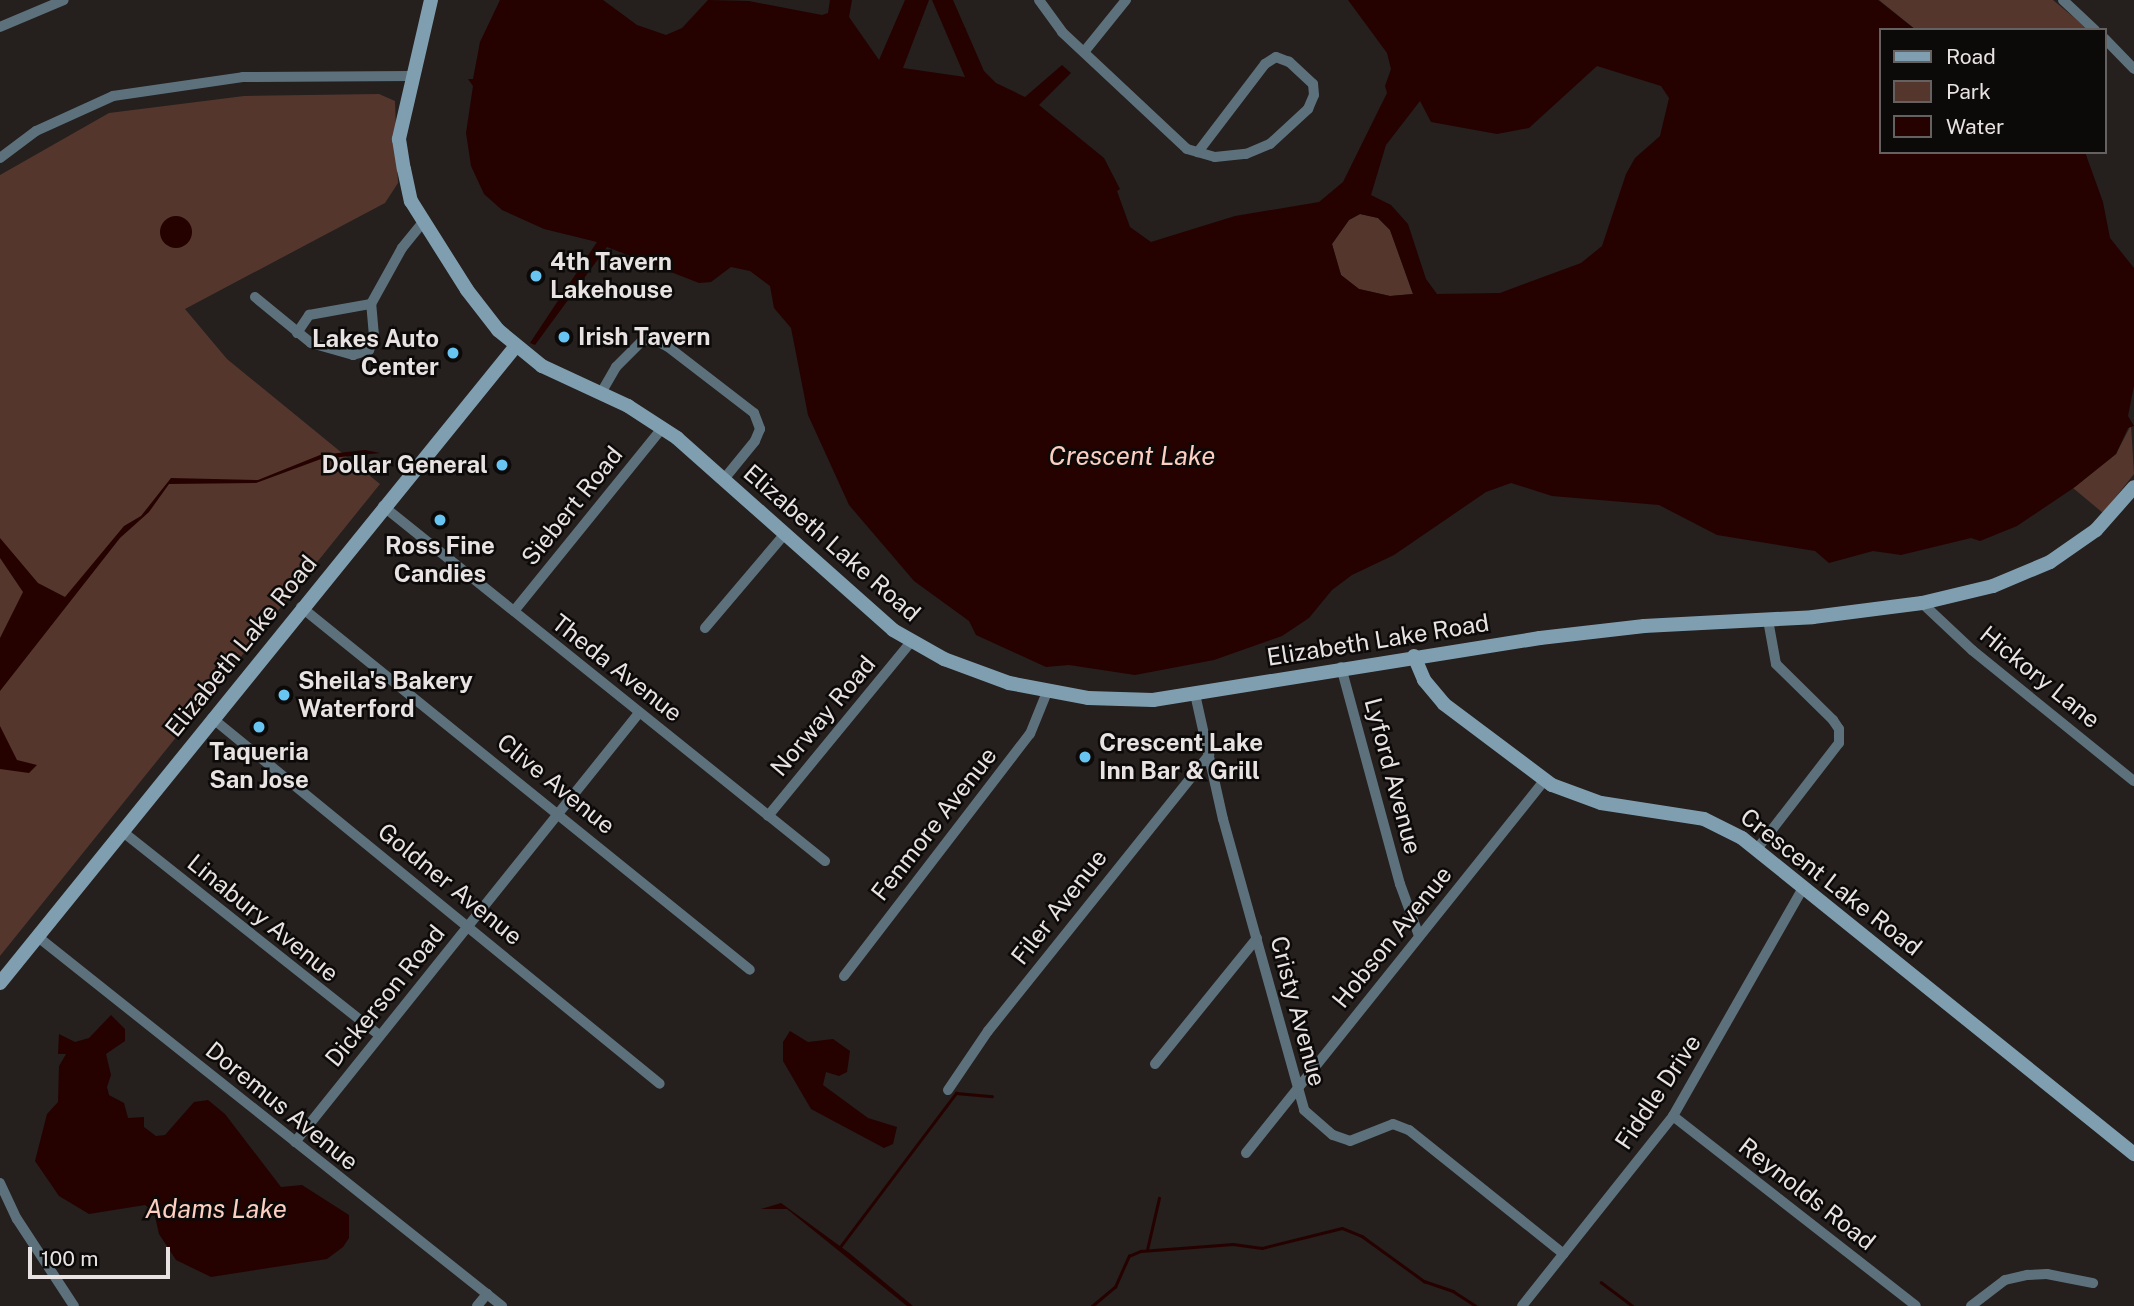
<!DOCTYPE html>
<html>
<head>
<meta charset="utf-8">
<style>
  body { margin:0 }
  #map { position:relative; width:2134px; height:1306px; overflow:hidden; background:#251f1d; font-family:"Public Sans",sans-serif }
  div>[style] { position:absolute }
  [style*='--x'] { left:calc(var(--x)*1px); top:calc(var(--y)*1px); width:calc(var(--w)*1px); rotate:calc(var(--a)*1deg) }
  .green>* { inset:0; background:#54362d }
  .water>* { inset:0; background:#250200 }
  .round { border-radius:50% }
  .stream>* { height:2.5px; margin:-1.25px; padding:0 1.25px; transform-origin:1.25px; border-radius:1.25px; background:#250200 }
  .street>* { height:10px; margin:-5px; padding:0 5px; transform-origin:5px; border-radius:5px; background:#5d717c }
  .secondary>* { height:14px; margin:-7px; padding:0 7px; transform-origin:7px; border-radius:7px; background:#7f9fb1 }
  .dots>* { width:19px; height:19px; translate:-50% -50%; box-sizing:border-box; border:4px solid #0c0a09; border-radius:50% }
  span { translate:-50% -50%; white-space:nowrap; text-align:center; line-height:1.15; -webkit-text-stroke:5px #0c0a09; paint-order:stroke }
  .poi-label { font-size:24px; color:#e8e3e2; font-weight:700 }
  .left { translate:0 -50%; text-align:left }
  .right { translate:-100% -50%; text-align:right }
  .street-label { font-size:24px; color:#e8e3e2 }
  .water-label { font-size:26px; color:#fecec1; font-style:italic }
  .legend { position:absolute; left:1879px; top:28px; width:228px; height:126px; box-sizing:border-box; background:#0c0a09; border:2px solid #646160; margin:0; padding:9px 12px; list-style:none; font-size:21px; color:#e8e3e2 }
  .legend li { display:flex; align-items:center; gap:14px; height:35px }
  .legend b { width:35px; border:2px solid #646160 }
  .scale { position:absolute; left:28px; top:1247px; width:142px; height:32px; box-sizing:border-box; border:4px solid #e8e3e2; border-top:0; padding-left:9px; font-size:21px; line-height:24px; white-space:nowrap; color:#e8e3e2; -webkit-text-stroke:5px #0c0a09; paint-order:stroke }
</style>
</head>
<body>
<div id="map">
  <div class="green">
    <i style="clip-path:polygon(1879px 0,2053px 0,2089px 30px,1916px 30px)"></i>
    <i style="clip-path:polygon(379px 94px,395px 101px,398px 183px,385px 203px,185px 309px,227px 359px,380px 484px,0 956px,0 175px,109px 113px,244px 96px)"></i>
    <i style="clip-path:polygon(1360px 214px,1378px 218px,1390px 230px,1413px 294px,1390px 296px,1359px 289px,1341px 275px,1332px 244px,1349px 220px)"></i>
    <i style="clip-path:polygon(2131px 425px,2134px 474px,2103px 513px,2073px 488px,2116px 454px)"></i>
  </div>
  <div class="water">
    <i style="clip-path:polygon(evenodd,500px 0,603px 0,637px 25px,666px 35px,682px 28px,708px 0,749px 1px,822px 15px,828px 13px,830px 0,852px 0,849px 17px,879px 60px,905px 0,929px 0,903px 68px,965px 77px,932px 0,953px 0,984px 71px,996px 83px,1025px 97px,1062px 65px,1071px 73px,1039px 105px,1104px 158px,1120px 189px,1117px 191px,1130px 227px,1151px 242px,1235px 216px,1319px 202px,1343px 182px,1387px 93px,1385px 86px,1391px 69px,1387px 53px,1348px 0,1878px 0,1916px 30px,1880px 30px,1880px 152px,2085px 152px,2103px 202px,2110px 238px,2134px 268px,2134px 386px,2128px 416px,2134px 426px,2128px 428px,2116px 454px,2075px 487px,2017px 526px,1980px 541px,1971px 538px,1901px 555px,1873px 551px,1829px 563px,1815px 551px,1717px 535px,1659px 505px,1552px 496px,1511px 483px,1486px 492px,1394px 555px,1352px 575px,1332px 590px,1309px 618px,1282px 636px,1214px 660px,1135px 675px,1069px 665px,1046px 667px,976px 635px,969px 621px,914px 581px,849px 505px,808px 415px,791px 328px,774px 308px,770px 286px,750px 271px,731px 267px,711px 282px,699px 283px,607px 247px,535px 345px,530px 343px,597px 242px,544px 229px,502px 210px,484px 194px,471px 166px,466px 133px,473px 86px,468px 79px,473px 79px,480px 42px,500px 0,1597px 66px,1661px 86px,1669px 98px,1660px 136px,1635px 158px,1626px 174px,1602px 246px,1581px 263px,1500px 293px,1437px 294px,1426px 279px,1408px 224px,1391px 205px,1371px 195px,1386px 145px,1420px 101px,1431px 122px,1497px 134px,1529px 128px,1597px 66px,500px 0,1360px 214px,1378px 218px,1390px 230px,1413px 294px,1390px 296px,1359px 289px,1341px 275px,1332px 244px,1349px 220px,1360px 214px)"></i>
    <i class="round" style="left:160px;top:216px;width:32px;height:32px"></i>
    <i style="clip-path:polygon(365px 450px,380px 453px,321px 459px,256px 483px,169px 484px,149px 512px,120px 538px,0 691px,0 638px,23px 592px,0 558px,0 538px,38px 583px,65px 597px,124px 526px,141px 516px,171px 478px,258px 480px,320px 455px)"></i>
    <i style="clip-path:polygon(0 726px,17px 760px,37px 765px,29px 773px,0 769px)"></i>
    <i style="clip-path:polygon(111px 1015px,125px 1029px,125px 1041px,106px 1054px,111px 1075px,107px 1087px,109px 1095px,124px 1103px,128px 1118px,144px 1117px,144px 1127px,156px 1136px,165px 1135px,194px 1102px,208px 1100px,225px 1114px,281px 1187px,302px 1185px,349px 1215px,349px 1238px,343px 1247px,327px 1259px,211px 1277px,176px 1260px,159px 1234px,154px 1212px,145px 1205px,89px 1214px,59px 1196px,35px 1161px,47px 1114px,58px 1102px,59px 1066px,66px 1054px,58px 1054px,59px 1034px,75px 1042px,89px 1038px)"></i>
    <i style="clip-path:polygon(790px 1031px,808px 1042px,833px 1039px,850px 1051px,847px 1072px,839px 1076px,826px 1072px,823px 1085px,868px 1118px,897px 1127px,893px 1144px,884px 1148px,811px 1109px,783px 1061px,783px 1042px)"></i>
    <i style="clip-path:polygon(781px 1203px,848px 1252px,913px 1306px,907px 1306px,787px 1209px,761px 1209px)"></i>
  </div>
  <div class="stream">
    <i style="--x:840;--y:1247;--w:193;--a:-53"></i>
    <i style="--x:956;--y:1093;--w:36;--a:5"></i>
    <i style="--x:1147;--y:1250;--w:53;--a:-77"></i>
    <i style="--x:1601;--y:1282;--w:40;--a:37"></i>
    <i style="--x:1092;--y:1306;--w:30;--a:-40"></i>
    <i style="--x:1115;--y:1287;--w:34;--a:-66"></i>
    <i style="--x:1129;--y:1256;--w:13;--a:-23"></i>
    <i style="--x:1141;--y:1251;--w:92;--a:-4.4"></i>
    <i style="--x:1233;--y:1244;--w:29;--a:8"></i>
    <i style="--x:1262;--y:1248;--w:82;--a:-14"></i>
    <i style="--x:1342;--y:1228;--w:22;--a:22"></i>
    <i style="--x:1362;--y:1236;--w:77;--a:36"></i>
    <i style="--x:1424;--y:1281;--w:31;--a:19"></i>
    <i style="--x:1453;--y:1291;--w:27;--a:33"></i>
  </div>
  <div class="street">
    <i style="--x:1039;--y:0;--w:39;--a:54"></i>
    <i style="--x:1062;--y:32;--w:171;--a:43.1"></i>
    <i style="--x:1187;--y:149;--w:29;--a:16"></i>
    <i style="--x:1215;--y:157;--w:31;--a:-6"></i>
    <i style="--x:1246;--y:154;--w:26;--a:-23"></i>
    <i style="--x:1270;--y:144;--w:52;--a:-42.6"></i>
    <i style="--x:1308;--y:109;--w:15;--a:-67"></i>
    <i style="--x:1314;--y:95;--w:11;--a:-95"></i>
    <i style="--x:1313;--y:84;--w:33;--a:-137"></i>
    <i style="--x:1289;--y:62;--w:14;--a:-159"></i>
    <i style="--x:1276;--y:57;--w:13;--a:148"></i>
    <i style="--x:1265;--y:64;--w:111;--a:127.3"></i>
    <i style="--x:2063;--y:0;--w:44;--a:43.2"></i>
    <i style="--x:0;--y:27;--w:69;--a:-22.9"></i>
    <i style="--x:2104;--y:38;--w:43;--a:45.9"></i>
    <i style="--x:1084;--y:52;--w:67;--a:-51.1"></i>
    <i style="--x:0;--y:158;--w:45;--a:-36.9"></i>
    <i style="--x:36;--y:131;--w:85;--a:-24.4"></i>
    <i style="--x:113;--y:96;--w:131;--a:-8.3"></i>
    <i style="--x:243;--y:77;--w:169;--a:-0.3"></i>
    <i style="--x:255;--y:297;--w:72;--a:39.4"></i>
    <i style="--x:311;--y:343;--w:44;--a:15.9"></i>
    <i style="--x:353;--y:355;--w:17;--a:-17"></i>
    <i style="--x:369;--y:350;--w:15;--a:-70"></i>
    <i style="--x:374;--y:336;--w:32;--a:-95"></i>
    <i style="--x:371;--y:304;--w:64;--a:-61"></i>
    <i style="--x:402;--y:248;--w:35;--a:-51"></i>
    <i style="--x:297;--y:333;--w:22;--a:-56"></i>
    <i style="--x:309;--y:315;--w:63;--a:-10.1"></i>
    <i style="--x:601;--y:393;--w:30;--a:-60"></i>
    <i style="--x:616;--y:367;--w:35;--a:-45"></i>
    <i style="--x:641;--y:342;--w:11;--a:-22"></i>
    <i style="--x:651;--y:338;--w:18;--a:27"></i>
    <i style="--x:667;--y:346;--w:110;--a:37.6"></i>
    <i style="--x:754;--y:413;--w:17;--a:69"></i>
    <i style="--x:760;--y:429;--w:13;--a:113"></i>
    <i style="--x:755;--y:441;--w:49;--a:129.2"></i>
    <i style="--x:383;--y:506;--w:567;--a:38.77"></i>
    <i style="--x:1922;--y:603;--w:69;--a:43.2"></i>
    <i style="--x:1972;--y:650;--w:208;--a:39"></i>
    <i style="--x:301;--y:607;--w:577;--a:38.95"></i>
    <i style="--x:514;--y:611;--w:237;--a:-51"></i>
    <i style="--x:705;--y:628;--w:122;--a:-49.7"></i>
    <i style="--x:1341;--y:667;--w:225;--a:74.8"></i>
    <i style="--x:1400;--y:884;--w:55;--a:69.9"></i>
    <i style="--x:1195;--y:694;--w:128;--a:77.4"></i>
    <i style="--x:1223;--y:819;--w:302;--a:74.4"></i>
    <i style="--x:1304;--y:1110;--w:38;--a:41"></i>
    <i style="--x:1333;--y:1135;--w:18;--a:19"></i>
    <i style="--x:1350;--y:1141;--w:46;--a:-21.6"></i>
    <i style="--x:1393;--y:1124;--w:17;--a:21"></i>
    <i style="--x:1409;--y:1130;--w:198;--a:38.7"></i>
    <i style="--x:212;--y:718;--w:578;--a:39.25"></i>
    <i style="--x:768;--y:816;--w:225;--a:-50.6"></i>
    <i style="--x:123;--y:832;--w:327;--a:38.4"></i>
    <i style="--x:1757;--y:849;--w:134;--a:-52.3"></i>
    <i style="--x:1839;--y:743;--w:14;--a:-90"></i>
    <i style="--x:1839;--y:729;--w:11;--a:-124"></i>
    <i style="--x:1833;--y:720;--w:80;--a:-135.5"></i>
    <i style="--x:1776;--y:664;--w:45;--a:-100.3"></i>
    <i style="--x:38;--y:937;--w:593;--a:38.49"></i>
    <i style="--x:844;--y:976;--w:305;--a:-52.5"></i>
    <i style="--x:1030;--y:734;--w:45;--a:-68"></i>
    <i style="--x:1155;--y:1064;--w:162;--a:-51"></i>
    <i style="--x:948;--y:1090;--w:71;--a:-55.9"></i>
    <i style="--x:988;--y:1031;--w:354;--a:-51.3"></i>
    <i style="--x:1673;--y:1116;--w:308;--a:38"></i>
    <i style="--x:295;--y:1142;--w:550;--a:-51.28"></i>
    <i style="--x:1246;--y:1153;--w:477;--a:-51.3"></i>
    <i style="--x:0;--y:1183;--w:40;--a:65"></i>
    <i style="--x:17;--y:1219;--w:104;--a:56.8"></i>
    <i style="--x:477;--y:1306;--w:16;--a:-50"></i>
    <i style="--x:1522;--y:1306;--w:243;--a:-51.5"></i>
    <i style="--x:1673;--y:1116;--w:265;--a:-60.3"></i>
    <i style="--x:1971;--y:1306;--w:43;--a:-37.4"></i>
    <i style="--x:2005;--y:1280;--w:23;--a:-13"></i>
    <i style="--x:2027;--y:1275;--w:20;--a:-3"></i>
    <i style="--x:2047;--y:1274;--w:47;--a:11.1"></i>
  </div>
  <div class="secondary">
    <i style="--x:431;--y:0;--w:143;--a:103"></i>
    <i style="--x:399;--y:139;--w:30;--a:81"></i>
    <i style="--x:404;--y:169;--w:33;--a:78"></i>
    <i style="--x:411;--y:201;--w:105;--a:57.8"></i>
    <i style="--x:467;--y:290;--w:51;--a:52.2"></i>
    <i style="--x:498;--y:330;--w:57;--a:39.3"></i>
    <i style="--x:542;--y:366;--w:95;--a:24.9"></i>
    <i style="--x:628;--y:406;--w:59;--a:33.1"></i>
    <i style="--x:677;--y:438;--w:289;--a:41.6"></i>
    <i style="--x:893;--y:630;--w:59;--a:29.6"></i>
    <i style="--x:944;--y:659;--w:69;--a:20.3"></i>
    <i style="--x:1009;--y:683;--w:80;--a:10.8"></i>
    <i style="--x:1088;--y:698;--w:65;--a:1.8"></i>
    <i style="--x:1153;--y:700;--w:392;--a:-9.1"></i>
    <i style="--x:1540;--y:638;--w:105;--a:-6.6"></i>
    <i style="--x:1644;--y:626;--w:169;--a:-3"></i>
    <i style="--x:1813;--y:617;--w:110;--a:-7.3"></i>
    <i style="--x:1922;--y:603;--w:73;--a:-13.5"></i>
    <i style="--x:1993;--y:586;--w:62;--a:-22.8"></i>
    <i style="--x:2050;--y:562;--w:56;--a:-34.8"></i>
    <i style="--x:2096;--y:530;--w:57;--a:-48.5"></i>
    <i style="--x:1414;--y:656;--w:26;--a:67"></i>
    <i style="--x:1424;--y:680;--w:31;--a:50"></i>
    <i style="--x:1444;--y:704;--w:135;--a:36.9"></i>
    <i style="--x:1552;--y:785;--w:52;--a:20.2"></i>
    <i style="--x:1601;--y:803;--w:104;--a:8.8"></i>
    <i style="--x:1704;--y:819;--w:42;--a:26.6"></i>
    <i style="--x:1742;--y:838;--w:504;--a:38.87"></i>
    <i style="--x:0;--y:983;--w:818;--a:-51"></i>
  </div>
  <div class="dots">
    <i style="left:536px;top:276px;background:#68c4f0"></i>
    <i style="left:564px;top:337px;background:#68c4f0"></i>
    <i style="left:453px;top:353px;background:#68c4f0"></i>
    <i style="left:502px;top:465px;background:#68c4f0"></i>
    <i style="left:440px;top:520px;background:#68c4f0"></i>
    <i style="left:284px;top:695px;background:#68c4f0"></i>
    <i style="left:259px;top:727px;background:#68c4f0"></i>
    <i style="left:1085px;top:757px;background:#68c4f0"></i>
  </div>
  <div class="poi-label">
    <span class="left" style="left:550px;top:276px">4th Tavern<br>Lakehouse</span>
    <span class="left" style="left:578px;top:337px">Irish Tavern</span>
    <span class="right" style="left:439px;top:353px">Lakes Auto<br>Center</span>
    <span class="right" style="left:488px;top:465px">Dollar General</span>
    <span style="left:440px;top:560px">Ross Fine<br>Candies</span>
    <span class="left" style="left:298px;top:695px">Sheila's Bakery<br>Waterford</span>
    <span class="left" style="left:1099px;top:757px">Crescent Lake<br>Inn Bar &amp; Grill</span>
    <span style="left:259px;top:766px">Taqueria<br>San Jose</span>
  </div>
  <div class="street-label">
    <span style="left:572px;top:506px;rotate:-51deg">Siebert Road</span>
    <span style="left:832px;top:543px;rotate:41deg">Elizabeth Lake Road</span>
    <span style="left:1378px;top:640px;rotate:-9deg">Elizabeth Lake Road</span>
    <span style="left:241px;top:646px;rotate:-51deg">Elizabeth Lake Road</span>
    <span style="left:617px;top:668px;rotate:38deg">Theda Avenue</span>
    <span style="left:2040px;top:677px;rotate:39deg">Hickory Lane</span>
    <span style="left:823px;top:716px;rotate:-50deg">Norway Road</span>
    <span style="left:1393px;top:776px;rotate:75deg">Lyford Avenue</span>
    <span style="left:556px;top:784px;rotate:39deg">Clive Avenue</span>
    <span style="left:934px;top:824px;rotate:-52deg">Fenmore Avenue</span>
    <span style="left:1831px;top:882px;rotate:38deg">Crescent Lake Road</span>
    <span style="left:450px;top:884px;rotate:39deg">Goldner Avenue</span>
    <span style="left:1059px;top:907px;rotate:-52deg">Filer Avenue</span>
    <span style="left:263px;top:918px;rotate:39deg">Linabury Avenue</span>
    <span style="left:1392px;top:937px;rotate:-51deg">Hobson Avenue</span>
    <span style="left:385px;top:996px;rotate:-51deg">Dickerson Road</span>
    <span style="left:1298px;top:1011px;rotate:75deg">Cristy Avenue</span>
    <span style="left:1658px;top:1092px;rotate:-56deg">Fiddle Drive</span>
    <span style="left:282px;top:1106px;rotate:39deg">Doremus Avenue</span>
    <span style="left:1807px;top:1194px;rotate:38deg">Reynolds Road</span>
  </div>
  <div class="water-label">
    <span style="left:1132px;top:456px">Crescent Lake</span>
    <span style="left:216px;top:1209px">Adams Lake</span>
  </div>
  <ul class="legend">
  <li><b style="height:9px;background:#7f9fb1"></b>Road</li>
  <li><b style="height:19px;background:#54362d"></b>Park</li>
  <li><b style="height:19px;background:#250200"></b>Water</li>
  </ul>
  <div class="scale">100 m</div>
</div>
</body>
</html>
